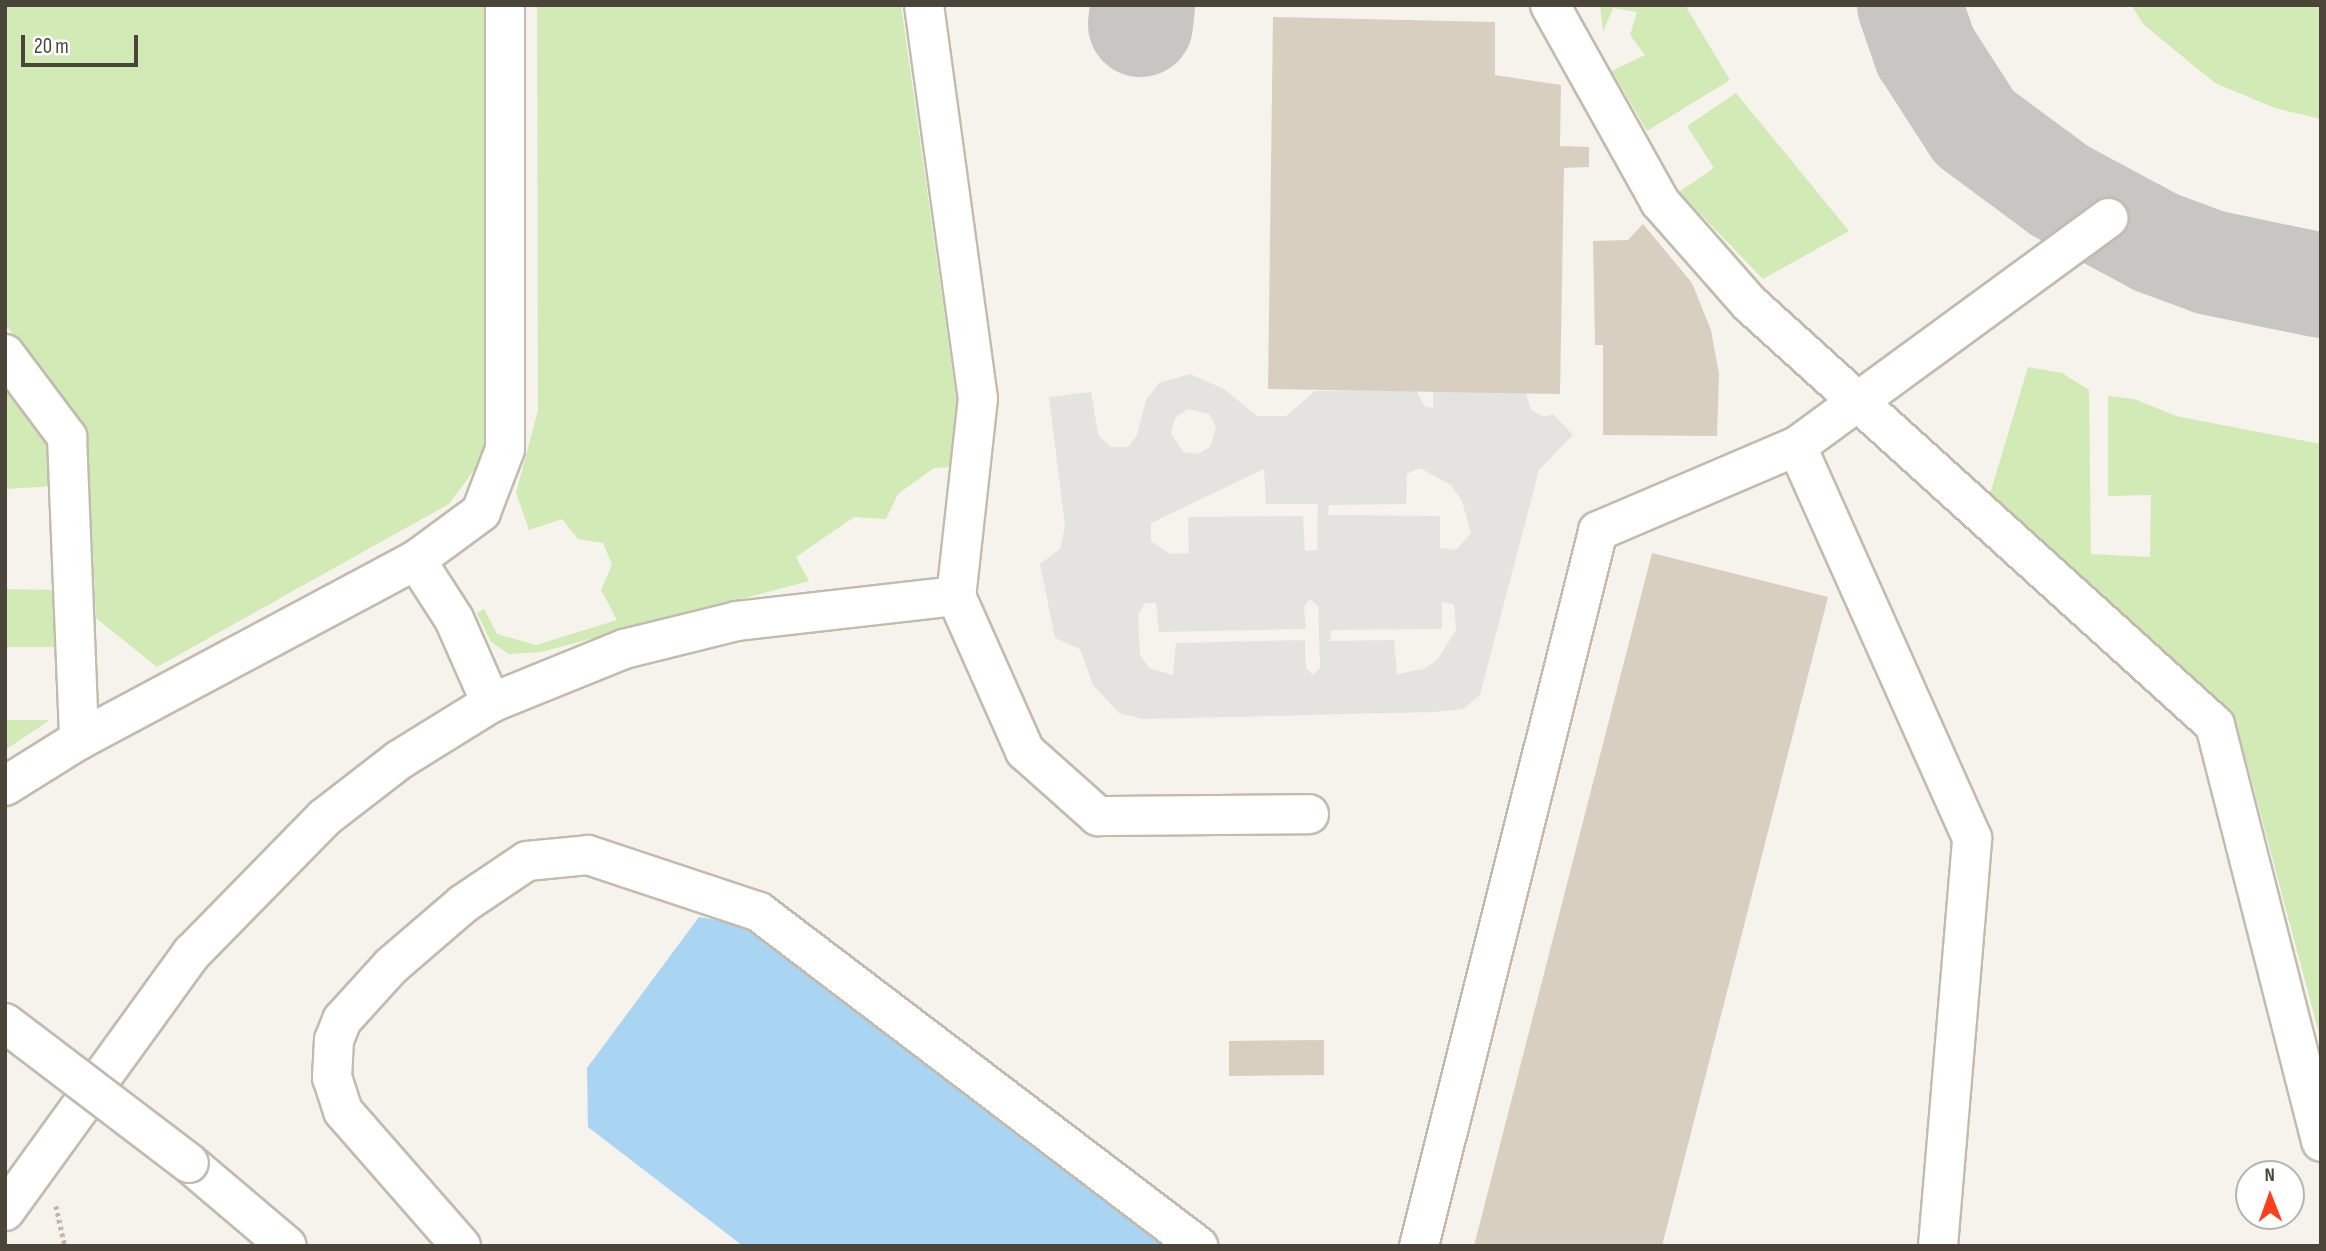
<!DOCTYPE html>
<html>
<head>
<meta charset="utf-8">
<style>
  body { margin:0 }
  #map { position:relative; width:2326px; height:1251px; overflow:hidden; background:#f6f3ec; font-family:"Sofia Sans Condensed",sans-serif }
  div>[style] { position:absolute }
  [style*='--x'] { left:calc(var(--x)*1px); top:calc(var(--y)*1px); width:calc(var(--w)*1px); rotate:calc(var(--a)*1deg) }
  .green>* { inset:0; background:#d2eab5 }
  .parking>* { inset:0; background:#e5e3e0 }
  .water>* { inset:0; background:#a9d4f2 }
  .taxiway>* { height:105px; margin:-52.5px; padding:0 52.5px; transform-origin:52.5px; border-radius:52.5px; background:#c8c6c3 }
  .building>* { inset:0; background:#d8cfc1 }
  .path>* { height:4.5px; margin-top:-2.25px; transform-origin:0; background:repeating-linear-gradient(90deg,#c4b79f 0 3.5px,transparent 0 7px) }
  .roads { filter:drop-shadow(2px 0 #c2bbae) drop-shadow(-2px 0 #c2bbae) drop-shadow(0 2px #c2bbae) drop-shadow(0 -2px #c2bbae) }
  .minor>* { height:38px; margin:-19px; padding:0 19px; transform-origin:19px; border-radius:19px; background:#fff }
  .bridges { filter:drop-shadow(2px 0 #c2bbae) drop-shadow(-2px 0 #c2bbae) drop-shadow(0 2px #c2bbae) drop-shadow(0 -2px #c2bbae) }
  .minor-bridge>* { height:38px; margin:-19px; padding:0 19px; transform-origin:19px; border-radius:19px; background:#fff }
  span { translate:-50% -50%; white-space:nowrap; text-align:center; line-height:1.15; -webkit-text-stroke:5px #fff; paint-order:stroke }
  .frame { position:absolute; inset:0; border:7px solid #4b4439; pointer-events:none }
  .north { position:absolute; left:2235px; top:1160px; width:70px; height:70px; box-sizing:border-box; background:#fff; border:2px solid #b7b4b0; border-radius:50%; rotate:359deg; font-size:19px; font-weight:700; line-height:28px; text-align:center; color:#4b4439 }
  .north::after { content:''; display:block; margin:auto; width:24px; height:32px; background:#fc3f1d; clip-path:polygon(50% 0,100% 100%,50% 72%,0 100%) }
  .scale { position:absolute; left:21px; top:35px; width:117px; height:32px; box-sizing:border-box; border:4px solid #4b4439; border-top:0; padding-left:9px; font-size:21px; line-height:24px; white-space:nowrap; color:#4b4439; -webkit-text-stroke:5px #fff; paint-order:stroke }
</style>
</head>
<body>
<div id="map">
  <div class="green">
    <i style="clip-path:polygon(5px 5px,494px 5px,495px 403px,482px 459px,449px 504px,157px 667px,96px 618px,87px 429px,5px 324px)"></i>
    <i style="clip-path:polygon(537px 5px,901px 5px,962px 439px,953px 467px,934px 468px,898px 494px,886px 519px,854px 517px,796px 557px,809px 581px,541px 652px,509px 654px,491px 642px,477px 613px,484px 609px,497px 634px,536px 645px,617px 620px,601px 590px,612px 565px,603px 543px,578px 539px,562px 519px,529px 530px,516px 493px,538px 410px)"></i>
    <i style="clip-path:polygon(1600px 5px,1685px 5px,1730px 80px,1647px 131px,1612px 71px,1645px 55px,1630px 35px,1637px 12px,1613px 8px,1603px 32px)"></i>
    <i style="clip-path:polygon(2131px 5px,2321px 5px,2321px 119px,2275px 108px,2215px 83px,2144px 25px)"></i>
    <i style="clip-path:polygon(1736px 93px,1849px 231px,1763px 279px,1679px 192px,1714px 168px,1687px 126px)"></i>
    <i style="clip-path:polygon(2028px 367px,2062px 373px,2089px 390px,2091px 554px,2150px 557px,2151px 495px,2108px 496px,2108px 396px,2134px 399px,2176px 416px,2321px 444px,2321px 1041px,2246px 759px,2217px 702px,1990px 494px)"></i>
    <i style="clip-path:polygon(5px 372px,46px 436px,54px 486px,5px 489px)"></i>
    <i style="clip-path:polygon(5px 589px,59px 590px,61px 647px,5px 647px)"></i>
    <i style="clip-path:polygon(5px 720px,50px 720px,5px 750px)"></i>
  </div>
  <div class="parking">
    <i style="clip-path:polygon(evenodd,1190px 374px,1224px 389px,1257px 416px,1286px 416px,1315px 391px,1416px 390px,1425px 407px,1433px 408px,1433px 390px,1525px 389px,1531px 410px,1544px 417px,1553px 414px,1573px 435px,1539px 470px,1480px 695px,1463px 709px,1434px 712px,1143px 719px,1119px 713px,1093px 685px,1080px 649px,1055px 638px,1040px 564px,1060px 549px,1065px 526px,1049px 397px,1091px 392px,1098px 434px,1110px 447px,1128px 447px,1137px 435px,1146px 400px,1159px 383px,1190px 374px,1188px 409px,1209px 414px,1216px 427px,1210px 447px,1198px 454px,1183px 452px,1171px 433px,1175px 418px,1188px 409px,1190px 374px,1420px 468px,1451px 485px,1462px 501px,1471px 533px,1456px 550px,1440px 548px,1440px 516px,1328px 515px,1329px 505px,1406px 504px,1407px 474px,1420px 468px,1190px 374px,1264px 469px,1266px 504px,1318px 504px,1317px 550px,1305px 551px,1303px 516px,1188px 517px,1189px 553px,1170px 554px,1151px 541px,1151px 523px,1264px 469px,1190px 374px,1310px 599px,1318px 606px,1320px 668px,1313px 675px,1306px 668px,1305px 640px,1176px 643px,1173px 675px,1149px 668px,1140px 654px,1138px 615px,1145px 603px,1156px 603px,1159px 632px,1306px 629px,1304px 607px,1310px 599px,1190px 374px,1442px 602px,1454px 604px,1456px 630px,1438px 659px,1424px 669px,1397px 674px,1394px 640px,1330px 641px,1331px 630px,1442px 629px,1442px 602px)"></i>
  </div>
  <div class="water">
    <i style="clip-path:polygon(699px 917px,760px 927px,1177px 1246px,743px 1246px,588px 1127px,587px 1068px)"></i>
  </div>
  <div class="taxiway">
    <i style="--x:1909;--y:5;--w:49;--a:70.8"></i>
    <i style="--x:1925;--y:51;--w:90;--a:57.2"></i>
    <i style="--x:1974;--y:127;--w:106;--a:36.5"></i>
    <i style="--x:2059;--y:190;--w:110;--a:28.2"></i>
    <i style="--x:2156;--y:242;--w:58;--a:20.3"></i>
    <i style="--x:2210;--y:262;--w:113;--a:11.7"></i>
    <i style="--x:1140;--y:24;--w:19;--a:-84"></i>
  </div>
  <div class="building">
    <i style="clip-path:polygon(1273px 17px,1495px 22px,1495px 75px,1561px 85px,1560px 146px,1589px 147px,1589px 167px,1564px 168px,1560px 394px,1268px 389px)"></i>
    <i style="clip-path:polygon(1643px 224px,1692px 283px,1711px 330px,1719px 374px,1717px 436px,1603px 435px,1603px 345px,1595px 345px,1593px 241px,1628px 240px)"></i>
    <i style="clip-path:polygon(1652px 553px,1828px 597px,1662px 1246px,1474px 1246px)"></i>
    <i style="clip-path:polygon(1324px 1040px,1324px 1075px,1229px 1076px,1229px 1041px)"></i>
  </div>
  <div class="path">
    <i style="--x:56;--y:1206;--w:41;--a:77.3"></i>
  </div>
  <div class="roads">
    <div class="minor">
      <i style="--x:924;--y:5;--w:397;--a:82.2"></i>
      <i style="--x:978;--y:398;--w:199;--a:96.3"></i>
      <i style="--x:956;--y:596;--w:170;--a:66"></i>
      <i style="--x:1025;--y:751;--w:98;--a:41.7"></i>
      <i style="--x:1098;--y:816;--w:211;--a:-0.5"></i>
      <i style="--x:1550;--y:5;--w:226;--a:60.8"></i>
      <i style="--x:1660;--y:202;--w:136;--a:48.6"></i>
      <i style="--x:1750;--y:304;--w:627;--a:42.16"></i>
      <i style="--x:2215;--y:725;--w:430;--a:75.7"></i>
      <i style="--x:5;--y:354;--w:104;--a:53.2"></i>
      <i style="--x:67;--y:437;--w:303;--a:87.7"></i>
      <i style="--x:416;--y:560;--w:70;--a:57.2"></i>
      <i style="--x:454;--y:619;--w:92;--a:66.2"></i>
      <i style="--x:5;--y:786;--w:87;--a:-31.9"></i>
      <i style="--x:79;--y:740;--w:382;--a:-28.1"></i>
      <i style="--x:416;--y:560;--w:81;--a:-36.4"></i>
      <i style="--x:481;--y:512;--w:67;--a:-69.1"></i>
      <i style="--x:505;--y:449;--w:444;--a:-90"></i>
      <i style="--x:189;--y:1163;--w:128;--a:40.3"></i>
      <i style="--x:5;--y:1211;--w:319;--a:-54.1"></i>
      <i style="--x:192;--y:953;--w:189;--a:-45.6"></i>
      <i style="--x:324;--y:818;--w:95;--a:-37.7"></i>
      <i style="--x:399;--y:760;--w:108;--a:-31.8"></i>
      <i style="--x:491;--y:703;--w:144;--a:-22.1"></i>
      <i style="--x:624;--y:649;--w:116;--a:-13.9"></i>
      <i style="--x:737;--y:621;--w:220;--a:-6.5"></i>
      <i style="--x:461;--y:1246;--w:179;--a:-131.2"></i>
      <i style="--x:343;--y:1111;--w:35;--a:-108"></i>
      <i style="--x:332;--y:1078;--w:38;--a:-87"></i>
      <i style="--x:334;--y:1040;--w:22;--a:-68"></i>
      <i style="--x:342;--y:1020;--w:73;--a:-47.8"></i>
      <i style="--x:391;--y:966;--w:95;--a:-40.7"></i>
      <i style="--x:463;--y:904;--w:77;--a:-33.9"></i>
      <i style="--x:527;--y:861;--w:61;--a:-5.6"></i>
      <i style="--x:588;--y:855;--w:180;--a:18.4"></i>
      <i style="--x:759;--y:912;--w:552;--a:37.26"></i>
      <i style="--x:1419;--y:1246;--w:737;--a:-75.94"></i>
      <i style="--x:1598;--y:531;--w:216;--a:-23.1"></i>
      <i style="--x:1938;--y:1246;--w:409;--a:-85.2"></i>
      <i style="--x:1972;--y:838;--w:429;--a:-114.1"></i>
      <i style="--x:1797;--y:446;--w:386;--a:-36.2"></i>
    </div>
  </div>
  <div class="bridges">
    <div class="minor-bridge">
      <i style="--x:5;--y:1023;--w:231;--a:37.3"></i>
    </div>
  </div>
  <div class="frame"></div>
  <div class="north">N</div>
  <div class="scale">20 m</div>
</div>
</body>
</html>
